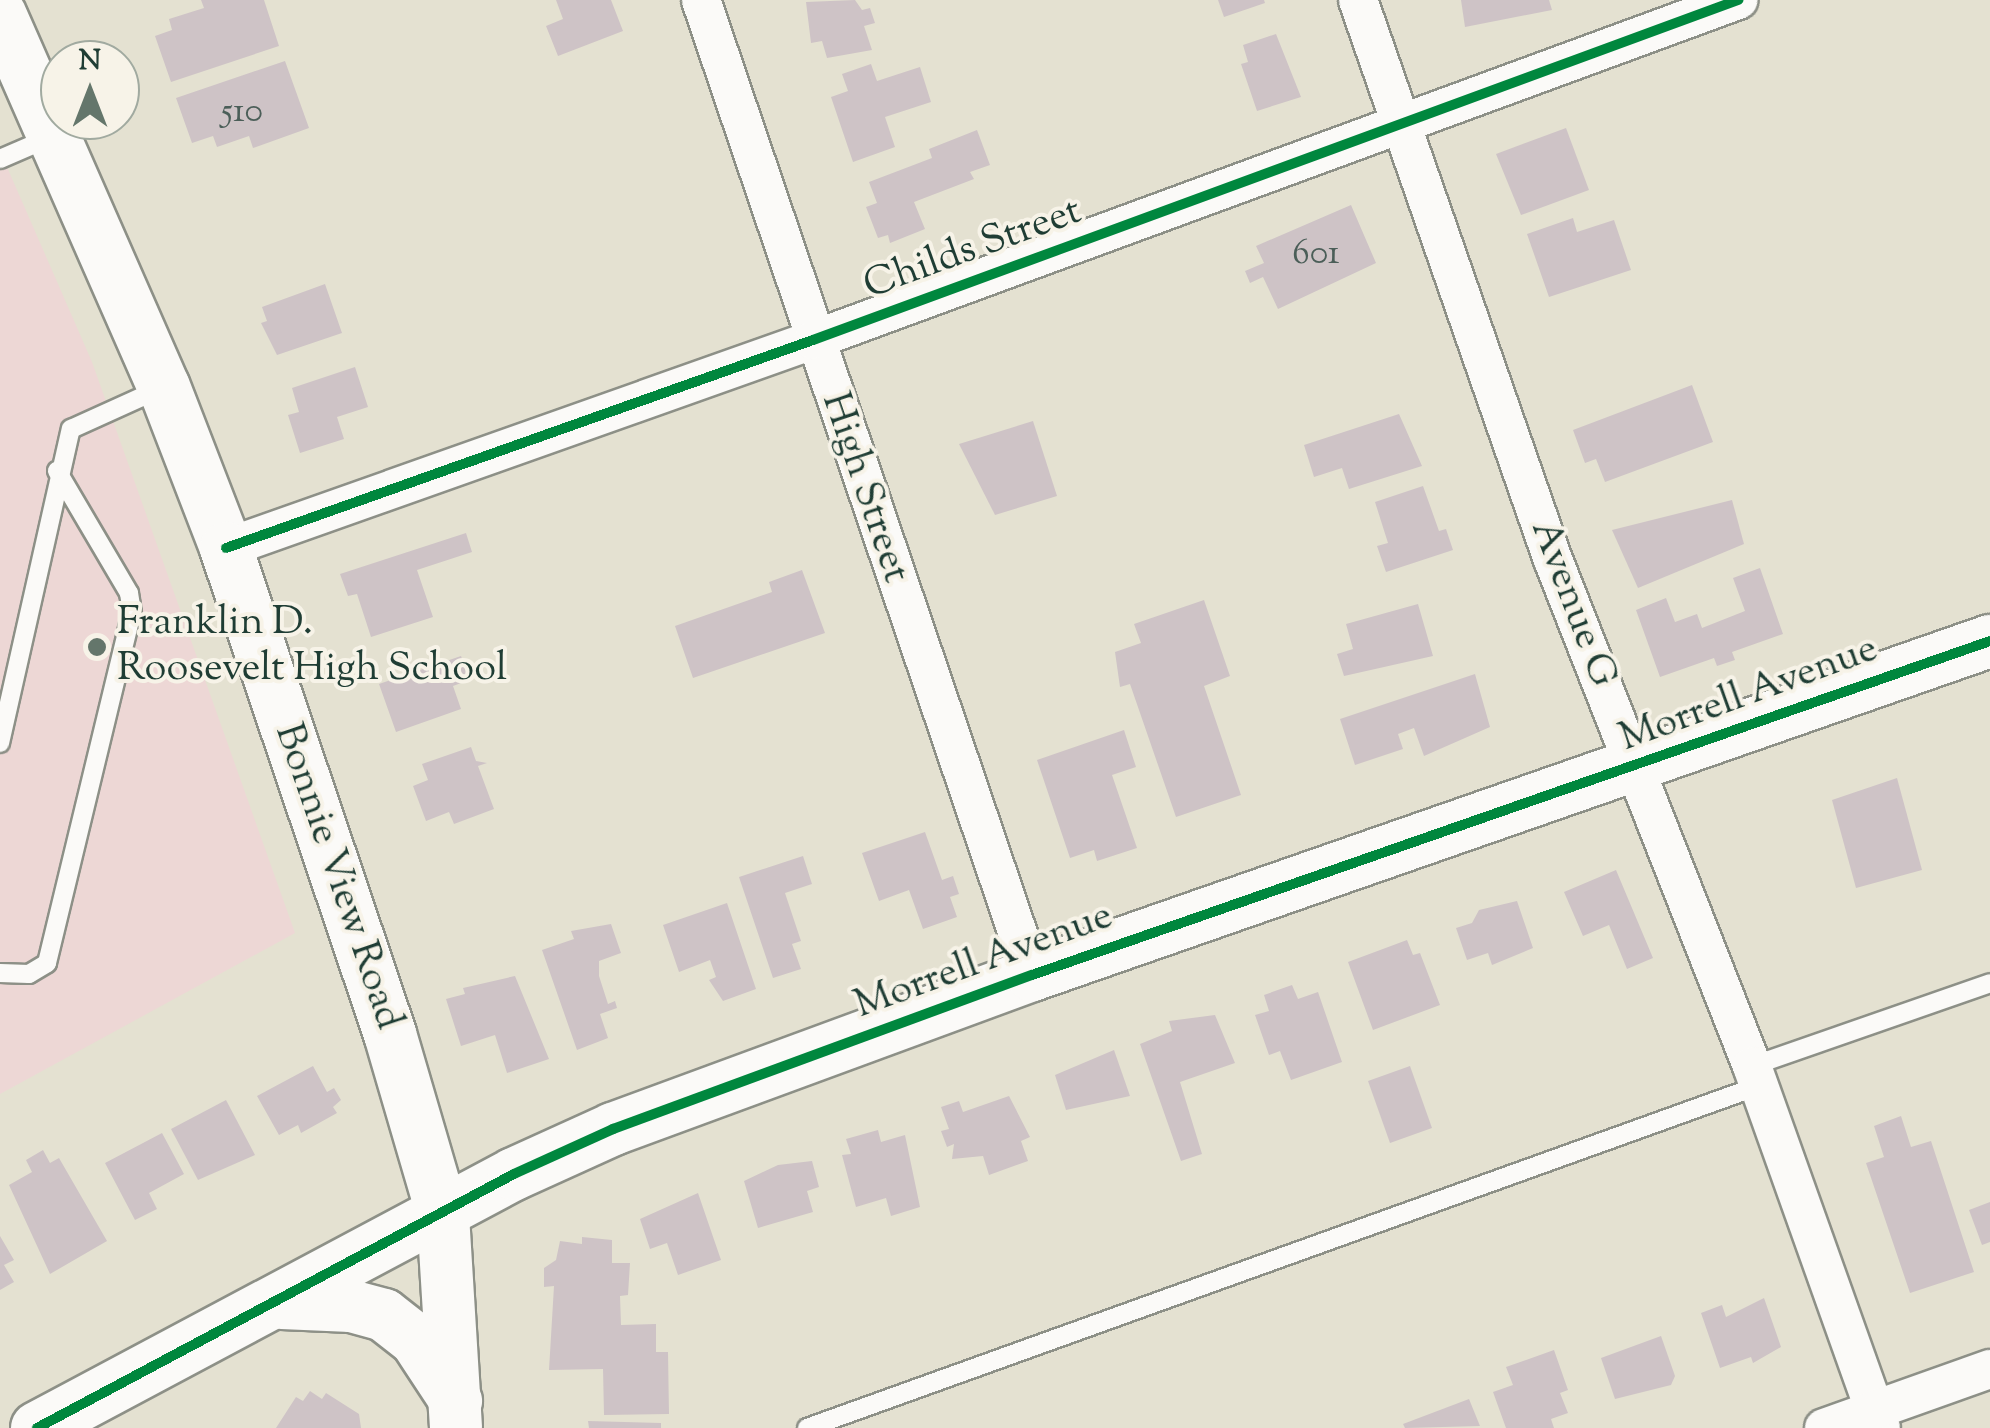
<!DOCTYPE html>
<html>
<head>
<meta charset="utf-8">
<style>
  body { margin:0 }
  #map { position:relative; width:1990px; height:1428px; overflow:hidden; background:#e4e1d1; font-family:"Sorts Mill Goudy",serif }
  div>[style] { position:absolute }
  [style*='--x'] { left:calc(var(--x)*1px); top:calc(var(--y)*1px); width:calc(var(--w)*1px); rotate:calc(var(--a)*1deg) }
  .built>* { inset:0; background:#edd7d5 }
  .building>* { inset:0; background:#cec3c6 }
  .roads { filter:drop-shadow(2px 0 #8d9087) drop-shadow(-2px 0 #8d9087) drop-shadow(0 2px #8d9087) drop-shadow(0 -2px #8d9087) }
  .lane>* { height:18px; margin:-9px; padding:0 9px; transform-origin:9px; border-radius:9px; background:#fbfaf8 }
  .street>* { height:38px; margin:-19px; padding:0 19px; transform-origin:19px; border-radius:19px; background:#fbfaf8 }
  .secondary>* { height:52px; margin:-26px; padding:0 26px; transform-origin:26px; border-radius:26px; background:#fbfaf8 }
  .cycleway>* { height:10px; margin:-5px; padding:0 5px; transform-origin:5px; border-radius:5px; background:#00873e }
  .dots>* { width:28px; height:28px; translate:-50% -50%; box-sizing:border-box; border:5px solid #f7f3e8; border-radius:50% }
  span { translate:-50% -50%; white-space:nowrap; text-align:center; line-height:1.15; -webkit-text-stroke:8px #f7f3e8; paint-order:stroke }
  .number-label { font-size:35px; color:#4b5e58 }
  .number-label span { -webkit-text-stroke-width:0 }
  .street-label { font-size:40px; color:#1f3d34 }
  .poi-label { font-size:40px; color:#1f3d34 }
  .left { translate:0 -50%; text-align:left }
  .north { position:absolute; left:40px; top:40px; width:100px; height:100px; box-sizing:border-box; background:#f7f3e8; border:2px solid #a1aaa0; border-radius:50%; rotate:0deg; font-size:28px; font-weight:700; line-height:40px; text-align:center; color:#1f3d34 }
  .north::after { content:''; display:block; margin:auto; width:35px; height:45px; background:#64766b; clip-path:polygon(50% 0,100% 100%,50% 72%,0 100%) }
</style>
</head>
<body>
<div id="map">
  <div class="built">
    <i style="clip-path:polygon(0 151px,92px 362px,295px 933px,0 1094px)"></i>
  </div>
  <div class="building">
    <i style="clip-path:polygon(201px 0,264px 0,279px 46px,171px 82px,155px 36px,172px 30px,169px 19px,204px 8px)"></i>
    <i style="clip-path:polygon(556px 0,611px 0,623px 31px,558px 56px,546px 26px,563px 19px)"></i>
    <i style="clip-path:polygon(855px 0,862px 10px,870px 8px,875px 23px,864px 26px,872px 50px,827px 58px,822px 41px,811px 43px,806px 2px)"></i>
    <i style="clip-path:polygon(1218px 0,1264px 0,1265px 3px,1224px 17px)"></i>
    <i style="clip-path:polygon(1461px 0,1549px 0,1552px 10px,1465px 27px)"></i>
    <i style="clip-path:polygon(1276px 34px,1301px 97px,1257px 111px,1241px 64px,1248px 62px,1243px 45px)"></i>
    <i style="clip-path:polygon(285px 61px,309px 128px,253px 148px,249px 136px,217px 147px,213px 136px,192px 143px,176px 98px)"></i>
    <i style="clip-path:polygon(871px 64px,877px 81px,920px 67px,931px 102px,885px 117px,895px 147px,853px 162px,831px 97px,848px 91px,842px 74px)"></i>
    <i style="clip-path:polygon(1566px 128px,1589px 190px,1521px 215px,1496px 154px)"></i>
    <i style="clip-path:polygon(977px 130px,990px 165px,970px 172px,974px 179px,914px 202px,925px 229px,890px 243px,888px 235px,878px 238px,866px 207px,877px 203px,869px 182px,932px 158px,929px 149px)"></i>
    <i style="clip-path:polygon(1351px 205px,1376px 263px,1278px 309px,1263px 277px,1250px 283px,1245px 271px,1264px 263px,1256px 246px)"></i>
    <i style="clip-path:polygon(1573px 218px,1577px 232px,1614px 220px,1631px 270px,1549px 297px,1527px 234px)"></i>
    <i style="clip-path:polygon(325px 284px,342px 333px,277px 355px,261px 323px,267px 321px,262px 307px)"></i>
    <i style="clip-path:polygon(355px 367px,368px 407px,337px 417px,344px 439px,300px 453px,288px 415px,299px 412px,292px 388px)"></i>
    <i style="clip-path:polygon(1692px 385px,1713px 442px,1605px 482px,1596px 459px,1585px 463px,1573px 430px)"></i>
    <i style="clip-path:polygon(1399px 414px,1422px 466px,1349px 489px,1342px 468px,1314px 477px,1304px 445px)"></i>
    <i style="clip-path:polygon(1033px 421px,1057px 496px,995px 515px,959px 444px)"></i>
    <i style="clip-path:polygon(1423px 486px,1439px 531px,1446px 529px,1453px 550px,1386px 572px,1377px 546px,1388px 543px,1375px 502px)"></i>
    <i style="clip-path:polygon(1732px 500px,1744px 544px,1638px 588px,1612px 530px)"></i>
    <i style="clip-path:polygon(466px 533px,472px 552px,417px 570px,433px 617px,371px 637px,357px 594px,348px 596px,340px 574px)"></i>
    <i style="clip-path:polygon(1760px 568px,1783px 634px,1732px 652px,1735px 660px,1717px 666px,1714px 658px,1660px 677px,1636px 610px,1666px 598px,1675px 622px,1697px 614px,1702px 628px,1745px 611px,1733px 578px)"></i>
    <i style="clip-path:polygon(802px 570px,825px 633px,693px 678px,675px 626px,772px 592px,769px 582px)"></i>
    <i style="clip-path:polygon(1204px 600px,1230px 676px,1204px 686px,1241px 795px,1176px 817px,1130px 684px,1120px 687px,1115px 652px,1141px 643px,1134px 624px)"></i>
    <i style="clip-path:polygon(1418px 604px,1433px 656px,1344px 676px,1337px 654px,1353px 649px,1346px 624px)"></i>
    <i style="clip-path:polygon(461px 656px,469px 680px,453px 686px,461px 709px,396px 732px,379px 684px)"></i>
    <i style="clip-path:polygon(1475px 674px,1490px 727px,1424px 756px,1414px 728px,1398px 734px,1403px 749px,1355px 765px,1340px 719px)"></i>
    <i style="clip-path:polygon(1124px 730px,1136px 767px,1112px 775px,1137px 848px,1097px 861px,1094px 850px,1070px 858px,1037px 760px)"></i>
    <i style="clip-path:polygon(471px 747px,476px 761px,487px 763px,478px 766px,494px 809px,454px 824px,449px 812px,426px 821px,413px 786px,428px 780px,422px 764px)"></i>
    <i style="clip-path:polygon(1897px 778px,1922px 870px,1856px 888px,1832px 800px)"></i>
    <i style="clip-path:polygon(925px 832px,942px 880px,953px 876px,959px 894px,950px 897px,957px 917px,923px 929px,909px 890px,879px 901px,862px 853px)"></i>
    <i style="clip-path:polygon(803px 856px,812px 884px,785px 893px,801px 941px,792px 944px,801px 969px,773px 978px,739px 877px)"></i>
    <i style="clip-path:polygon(1616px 870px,1653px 958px,1627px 969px,1609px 925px,1583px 936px,1564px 892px)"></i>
    <i style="clip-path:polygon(1517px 901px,1533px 948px,1492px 965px,1488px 953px,1467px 960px,1456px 928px,1472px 923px,1479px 910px)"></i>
    <i style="clip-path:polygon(727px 903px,756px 989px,723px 1001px,709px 980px,716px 977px,710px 960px,679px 972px,663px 925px)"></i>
    <i style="clip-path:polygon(611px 924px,621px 953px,599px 961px,599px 976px,608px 1004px,615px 1001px,617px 1008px,600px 1014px,608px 1038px,577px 1050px,542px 950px,574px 939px,571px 931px)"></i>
    <i style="clip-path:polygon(1407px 940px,1413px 955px,1420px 953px,1440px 1005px,1373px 1030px,1348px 962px)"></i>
    <i style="clip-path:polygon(515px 976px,549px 1059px,507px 1073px,495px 1035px,461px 1046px,446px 999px,465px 994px,463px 988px)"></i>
    <i style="clip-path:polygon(1292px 985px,1298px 999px,1318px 992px,1342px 1062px,1291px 1080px,1280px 1051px,1269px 1055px,1255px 1015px,1269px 1011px,1264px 995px)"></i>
    <i style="clip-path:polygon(1215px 1015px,1235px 1063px,1180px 1082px,1202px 1154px,1181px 1161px,1140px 1044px,1172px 1031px,1169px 1021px)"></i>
    <i style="clip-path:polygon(1114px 1050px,1130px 1096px,1066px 1110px,1055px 1075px)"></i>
    <i style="clip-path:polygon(313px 1066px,327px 1092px,334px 1088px,341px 1100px,333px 1107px,337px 1113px,301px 1133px,298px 1125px,279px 1135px,257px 1096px)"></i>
    <i style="clip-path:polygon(1410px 1066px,1432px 1128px,1390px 1143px,1368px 1081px)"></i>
    <i style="clip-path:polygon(1009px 1096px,1030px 1137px,1021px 1141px,1028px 1161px,989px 1175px,983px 1156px,952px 1159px,954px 1144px,947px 1147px,941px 1131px,949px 1129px,941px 1107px,959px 1101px,963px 1112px)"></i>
    <i style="clip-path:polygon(226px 1100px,255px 1155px,198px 1180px,171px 1129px)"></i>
    <i style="clip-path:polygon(1901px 1116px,1911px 1147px,1931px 1141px,1974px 1272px,1910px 1293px,1866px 1163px,1884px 1157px,1874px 1126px)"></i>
    <i style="clip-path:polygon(878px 1130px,881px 1142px,905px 1135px,920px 1207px,891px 1216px,886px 1198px,856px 1207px,842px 1155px,851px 1154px,846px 1139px)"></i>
    <i style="clip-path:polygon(162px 1133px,184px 1174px,149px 1193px,157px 1209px,135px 1220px,105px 1163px)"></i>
    <i style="clip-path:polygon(43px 1150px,50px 1163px,59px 1158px,107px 1241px,50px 1274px,9px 1185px,32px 1172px,26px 1160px)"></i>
    <i style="clip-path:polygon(812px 1161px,819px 1187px,807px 1191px,813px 1212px,758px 1228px,744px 1181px,778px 1165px)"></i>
    <i style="clip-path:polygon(698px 1193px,721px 1260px,678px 1275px,667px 1243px,650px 1249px,640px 1219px)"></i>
    <i style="clip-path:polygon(1990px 1202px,1990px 1242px,1982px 1245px,1969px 1210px)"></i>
    <i style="clip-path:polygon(0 1236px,14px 1260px,4px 1265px,14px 1282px,0 1290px)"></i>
    <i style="clip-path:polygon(582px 1237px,612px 1240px,612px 1263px,630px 1263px,628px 1295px,620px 1296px,621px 1325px,656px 1324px,656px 1352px,668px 1352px,669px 1414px,604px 1415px,603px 1369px,549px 1370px,554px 1286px,544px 1287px,544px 1268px,556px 1260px,560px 1241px,582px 1244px)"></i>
    <i style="clip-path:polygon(1764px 1298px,1781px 1347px,1753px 1363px,1751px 1357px,1720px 1368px,1701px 1313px,1722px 1305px,1726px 1317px)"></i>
    <i style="clip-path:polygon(1661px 1336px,1675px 1376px,1671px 1385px,1615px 1399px,1601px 1358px)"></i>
    <i style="clip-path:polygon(1554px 1350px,1568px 1390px,1560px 1393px,1568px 1413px,1551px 1419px,1554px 1428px,1506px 1428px,1493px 1392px,1513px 1385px,1506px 1367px)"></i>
    <i style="clip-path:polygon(310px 1391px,322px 1399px,326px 1393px,359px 1414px,361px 1428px,276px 1428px,296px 1397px,303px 1401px)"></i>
    <i style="clip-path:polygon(1469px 1399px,1480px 1426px,1405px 1428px,1403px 1424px)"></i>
    <i style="clip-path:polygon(588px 1421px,661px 1423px,661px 1428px,589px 1428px)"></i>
  </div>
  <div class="roads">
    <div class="lane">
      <i style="--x:0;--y:159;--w:56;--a:-23.3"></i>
      <i style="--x:0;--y:743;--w:322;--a:-77.3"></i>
      <i style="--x:71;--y:429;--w:97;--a:-24.4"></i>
      <i style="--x:0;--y:973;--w:29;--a:2"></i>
      <i style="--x:29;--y:974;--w:21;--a:-31"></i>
      <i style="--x:47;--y:963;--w:361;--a:-76.4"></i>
      <i style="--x:132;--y:612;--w:19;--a:-99"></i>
      <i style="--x:129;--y:593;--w:142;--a:-120.5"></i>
      <i style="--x:1752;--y:1066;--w:252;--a:-19.2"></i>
      <i style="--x:807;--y:1428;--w:1011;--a:-19.78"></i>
    </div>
    <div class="street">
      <i style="--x:701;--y:0;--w:1030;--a:71.25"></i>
      <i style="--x:1358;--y:0;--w:590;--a:70.8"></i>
      <i style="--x:1552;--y:557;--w:547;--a:68.55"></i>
      <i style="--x:1752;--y:1066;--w:384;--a:70.4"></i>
      <i style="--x:226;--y:548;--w:623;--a:-19.51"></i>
      <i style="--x:813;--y:340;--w:986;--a:-20.18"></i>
      <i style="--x:1824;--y:1428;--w:176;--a:-19.6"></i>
    </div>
    <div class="secondary">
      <i style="--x:0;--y:14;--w:407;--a:66.3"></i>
      <i style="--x:164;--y:387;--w:173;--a:68.9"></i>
      <i style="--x:226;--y:548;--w:513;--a:71.35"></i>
      <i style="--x:390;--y:1034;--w:189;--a:73.7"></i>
      <i style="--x:443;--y:1215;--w:213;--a:86.5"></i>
      <i style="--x:282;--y:1303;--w:69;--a:2.5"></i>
      <i style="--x:351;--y:1306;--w:34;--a:15"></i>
      <i style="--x:384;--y:1315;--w:41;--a:38"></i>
      <i style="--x:416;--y:1340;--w:73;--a:56.7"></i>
      <i style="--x:37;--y:1428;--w:540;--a:-28.04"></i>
      <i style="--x:514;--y:1174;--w:109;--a:-24.4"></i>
      <i style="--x:613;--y:1129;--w:446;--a:-20.2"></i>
      <i style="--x:1032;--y:975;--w:1015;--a:-19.22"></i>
    </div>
  </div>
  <div class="cycleway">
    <i style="--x:226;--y:548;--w:623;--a:-19.51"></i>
    <i style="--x:813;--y:340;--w:986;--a:-20.18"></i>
    <i style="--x:37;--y:1428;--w:540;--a:-28.04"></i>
    <i style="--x:514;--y:1174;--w:109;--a:-24.4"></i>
    <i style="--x:613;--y:1129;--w:446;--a:-20.2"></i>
    <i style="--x:1032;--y:975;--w:1015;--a:-19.22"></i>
  </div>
  <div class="dots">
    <i style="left:97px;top:647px;background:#64766b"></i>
  </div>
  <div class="number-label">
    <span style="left:242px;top:113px">510</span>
    <span style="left:1316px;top:255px">601</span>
  </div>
  <div class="street-label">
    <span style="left:973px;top:250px;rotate:-20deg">Childs Street</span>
    <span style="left:864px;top:488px;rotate:71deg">High Street</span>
    <span style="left:1572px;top:604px;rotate:69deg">Avenue G</span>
    <span style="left:1749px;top:695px;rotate:-20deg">Morrell Avenue</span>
    <span style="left:337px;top:877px;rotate:71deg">Bonnie View Road</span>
    <span style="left:984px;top:962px;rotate:-20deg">Morrell Avenue</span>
  </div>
  <div class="poi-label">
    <span class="left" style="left:117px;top:647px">Franklin D.<br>Roosevelt High School</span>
  </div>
  <div class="north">N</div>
</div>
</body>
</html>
